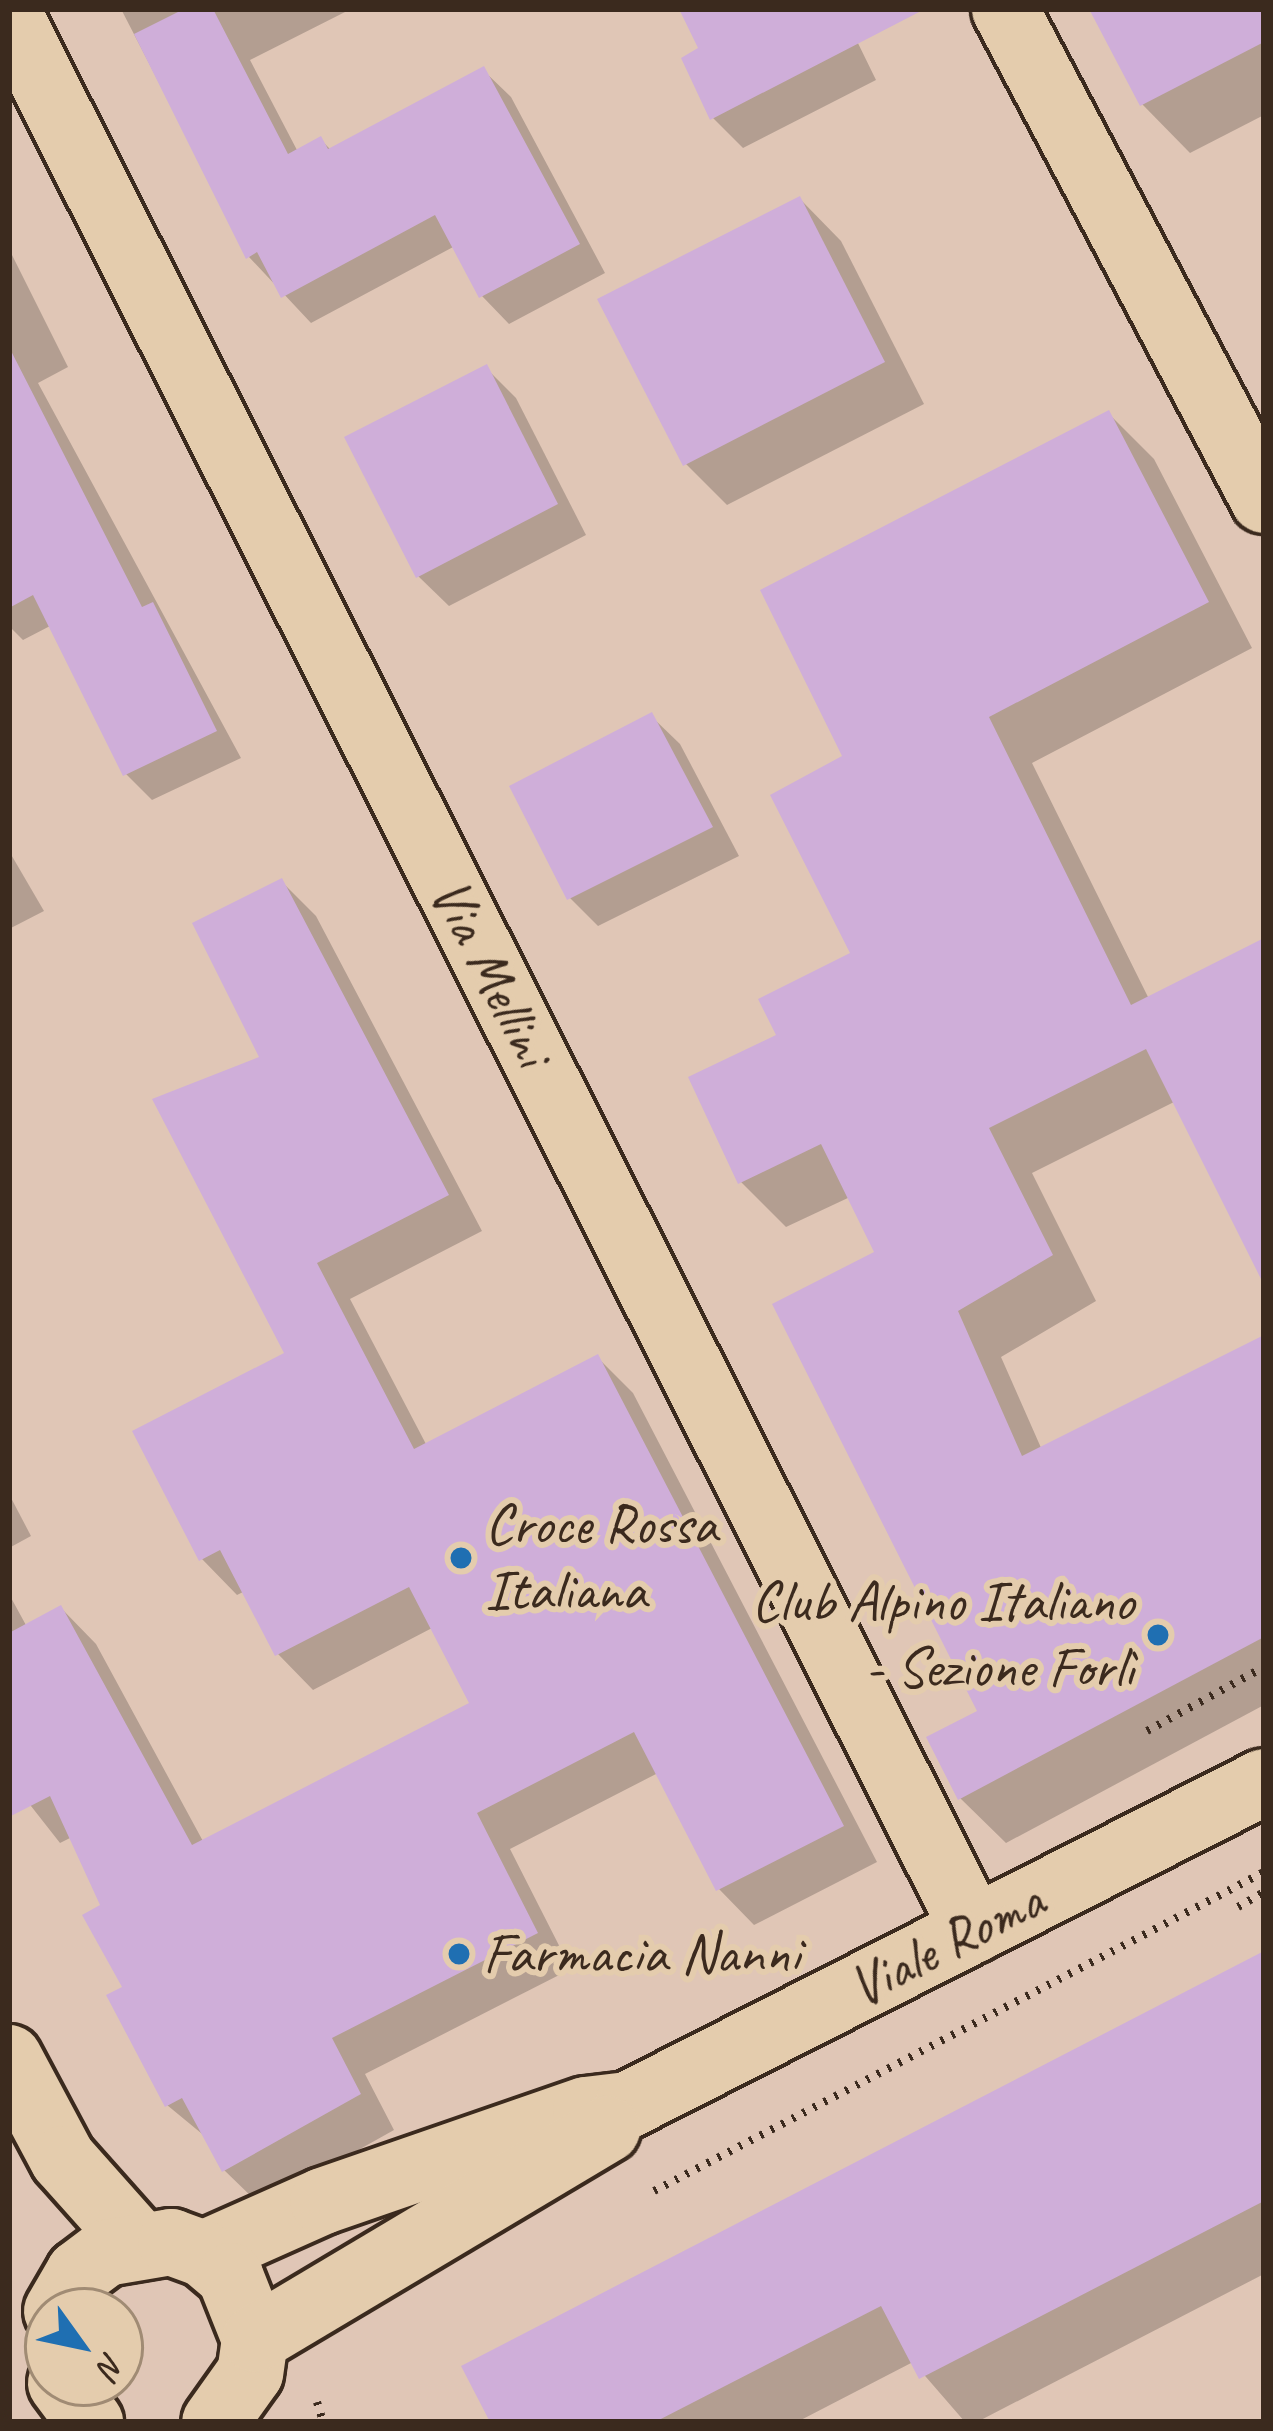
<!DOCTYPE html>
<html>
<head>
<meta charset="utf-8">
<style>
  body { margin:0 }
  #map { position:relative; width:1273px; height:2431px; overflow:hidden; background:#e0c6b6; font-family:Caveat,sans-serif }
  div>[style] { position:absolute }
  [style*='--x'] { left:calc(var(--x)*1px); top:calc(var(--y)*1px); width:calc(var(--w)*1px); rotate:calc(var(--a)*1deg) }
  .shadow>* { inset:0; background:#0003 }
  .building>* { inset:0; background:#cfaed9 }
  .path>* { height:8px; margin-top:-4px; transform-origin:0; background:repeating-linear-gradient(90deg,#3b2a1e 0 3px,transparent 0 12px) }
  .roads { filter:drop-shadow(3px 0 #3b2a1e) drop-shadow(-3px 0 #3b2a1e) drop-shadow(0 3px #3b2a1e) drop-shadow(0 -3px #3b2a1e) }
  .street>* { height:66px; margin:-33px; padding:0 33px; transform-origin:33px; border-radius:33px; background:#e4ccad }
  .secondary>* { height:66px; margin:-33px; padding:0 33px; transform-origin:33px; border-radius:33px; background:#e4ccad }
  .dots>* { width:33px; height:33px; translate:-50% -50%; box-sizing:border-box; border:6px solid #e4ccad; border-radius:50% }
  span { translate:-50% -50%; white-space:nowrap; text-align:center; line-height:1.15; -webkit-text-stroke:12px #e4ccad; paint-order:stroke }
  .street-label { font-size:57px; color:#3b2a1e }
  .poi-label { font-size:57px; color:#3b2a1e }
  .left { translate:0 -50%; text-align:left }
  .right { translate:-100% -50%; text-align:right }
  .frame { position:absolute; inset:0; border:12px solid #3b2a1e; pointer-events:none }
  .north { position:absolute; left:24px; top:2287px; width:120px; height:120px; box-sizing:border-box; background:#e4ccad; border:3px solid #a08b74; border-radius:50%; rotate:123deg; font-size:33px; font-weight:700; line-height:48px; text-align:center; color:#3b2a1e }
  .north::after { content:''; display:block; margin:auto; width:42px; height:54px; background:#1f6fb2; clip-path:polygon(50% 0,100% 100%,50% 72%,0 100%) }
</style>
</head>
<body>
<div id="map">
  <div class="shadow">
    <i style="clip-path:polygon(121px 9px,351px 9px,250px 60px,298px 152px,321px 140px,332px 151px,483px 70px,511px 97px,605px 273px,509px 324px,482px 296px,455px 246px,311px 323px,249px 257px)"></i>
    <i style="clip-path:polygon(682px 9px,856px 9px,854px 35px,876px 80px,743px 148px,713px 118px,702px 50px)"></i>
    <i style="clip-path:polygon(1093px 9px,1264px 9px,1264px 115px,1190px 153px,1142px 104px)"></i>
    <i style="clip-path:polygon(800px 199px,841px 241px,924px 404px,727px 505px,686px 464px)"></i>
    <i style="clip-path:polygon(9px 249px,68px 367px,38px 383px,241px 758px,152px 800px,126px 774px,52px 625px,23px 640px,9px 626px)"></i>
    <i style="clip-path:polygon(486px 368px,516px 398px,586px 535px,449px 606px,418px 576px)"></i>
    <i style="clip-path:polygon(1109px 414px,1154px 459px,1252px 648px,1032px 763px,1149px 999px,1264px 942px,1264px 1278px,1176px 1101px,1032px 1173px,1096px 1301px,1001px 1357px,1042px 1450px,1264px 1338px,1264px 1705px,1006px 1843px,960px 1798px,981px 1713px,878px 1254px,850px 1197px,786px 1227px,741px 1182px,780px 1036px,854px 955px,846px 758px)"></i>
    <i style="clip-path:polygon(651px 716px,680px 744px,739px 856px,598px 926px,570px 898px)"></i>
    <i style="clip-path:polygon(9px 851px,44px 911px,9px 929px)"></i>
    <i style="clip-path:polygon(281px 881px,316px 916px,482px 1231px,350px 1299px,427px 1446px,598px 1358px,633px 1393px,877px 1862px,754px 1925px,719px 1889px,658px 1773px,510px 1849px,571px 1969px,365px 2074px,394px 2130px,260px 2205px,224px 2170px,207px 2138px,167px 2105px,104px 1907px,72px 1837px,60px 1843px,9px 1778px,9px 1594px,27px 1627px,61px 1608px,96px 1644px,204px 1843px,474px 1705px,434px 1627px,313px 1690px,278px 1654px,245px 1591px,237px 1595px,202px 1559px,288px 1354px,263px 1058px)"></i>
    <i style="clip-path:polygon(9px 1494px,31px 1536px,9px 1548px)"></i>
    <i style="clip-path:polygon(1264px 1957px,1264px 2274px,977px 2422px,965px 2422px,913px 2362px,797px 2422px,494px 2422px)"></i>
  </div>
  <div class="building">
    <i style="clip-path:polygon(184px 9px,213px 9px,288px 154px,321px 136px,328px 149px,484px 66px,580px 244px,479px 298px,435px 215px,281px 298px,257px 252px,246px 259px,134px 34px)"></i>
    <i style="clip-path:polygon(679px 9px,925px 9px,710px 120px,681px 58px,698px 48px)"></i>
    <i style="clip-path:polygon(1089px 9px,1264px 9px,1264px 42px,1140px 106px)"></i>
    <i style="clip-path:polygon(800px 196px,885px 362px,683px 466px,597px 299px)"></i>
    <i style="clip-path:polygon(9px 347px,142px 607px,153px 602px,217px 731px,123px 776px,33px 595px,9px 608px)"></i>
    <i style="clip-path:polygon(487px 364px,558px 504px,416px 578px,344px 437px)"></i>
    <i style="clip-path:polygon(1109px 410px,1209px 602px,989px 717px,1131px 1005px,1264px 938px,1264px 1285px,1146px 1049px,989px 1128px,1053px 1255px,958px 1311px,1022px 1456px,1264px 1335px,1264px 1637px,958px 1800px,926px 1737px,977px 1711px,772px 1304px,874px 1252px,821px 1144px,738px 1184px,688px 1077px,776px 1035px,758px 999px,850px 953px,770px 795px,842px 756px,760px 590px)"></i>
    <i style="clip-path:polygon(652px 712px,713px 827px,567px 900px,509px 786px)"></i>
    <i style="clip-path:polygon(282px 878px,449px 1195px,317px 1263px,414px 1449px,598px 1354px,844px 1826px,716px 1891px,634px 1732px,477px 1813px,538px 1933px,332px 2038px,361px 2094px,222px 2172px,182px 2098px,165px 2107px,106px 1995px,122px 1987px,82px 1915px,100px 1905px,50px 1796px,9px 1817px,9px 1633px,61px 1605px,192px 1845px,469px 1703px,409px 1587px,275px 1656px,220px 1550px,199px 1561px,132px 1431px,284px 1353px,152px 1099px,259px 1057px,192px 923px)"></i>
    <i style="clip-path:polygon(1264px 1951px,1264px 2201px,919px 2379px,881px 2306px,655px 2422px,490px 2422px,461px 2366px)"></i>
  </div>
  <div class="path">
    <i style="--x:1147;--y:1731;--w:133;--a:-28.7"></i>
    <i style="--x:1238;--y:1907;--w:30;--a:-30"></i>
    <i style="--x:654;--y:2191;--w:688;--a:-27.61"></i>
    <i style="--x:317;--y:2402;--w:21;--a:73"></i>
  </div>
  <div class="roads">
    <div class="street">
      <i style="--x:1005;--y:9;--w:555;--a:62.19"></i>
      <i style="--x:9;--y:14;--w:2145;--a:63.27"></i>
      <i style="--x:9;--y:2058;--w:115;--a:61.9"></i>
      <i style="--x:63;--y:2159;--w:111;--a:48.3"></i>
    </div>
    <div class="secondary">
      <i style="--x:204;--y:2254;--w:130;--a:-24"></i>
      <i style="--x:323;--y:2201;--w:278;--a:-19.1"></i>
      <i style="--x:586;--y:2110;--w:42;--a:-6.8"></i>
      <i style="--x:628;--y:2105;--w:713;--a:-26.92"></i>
      <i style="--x:57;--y:2311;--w:44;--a:-59.9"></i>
      <i style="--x:79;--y:2273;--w:34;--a:-37"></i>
      <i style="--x:106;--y:2253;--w:66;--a:-9.6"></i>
      <i style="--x:171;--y:2242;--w:35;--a:20"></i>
      <i style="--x:204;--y:2254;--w:34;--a:40"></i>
      <i style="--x:230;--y:2276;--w:68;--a:68.4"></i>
      <i style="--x:255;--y:2339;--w:34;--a:98"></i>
      <i style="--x:250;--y:2373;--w:60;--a:125.5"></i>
      <i style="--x:255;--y:2339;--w:410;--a:-30.8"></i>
      <i style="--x:61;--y:2383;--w:49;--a:53.4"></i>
    </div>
  </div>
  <div class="dots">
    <i style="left:461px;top:1558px;background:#1f6fb2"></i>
    <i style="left:1158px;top:1635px;background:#1f6fb2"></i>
    <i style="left:459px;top:1954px;background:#1f6fb2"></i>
  </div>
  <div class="street-label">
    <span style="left:491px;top:972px;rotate:63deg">Via Mellini</span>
    <span style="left:946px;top:1944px;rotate:-27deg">Viale Roma</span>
  </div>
  <div class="poi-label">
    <span class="left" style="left:485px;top:1558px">Croce Rossa<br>Italiana</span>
    <span class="right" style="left:1134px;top:1635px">Club Alpino Italiano<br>- Sezione Forlì</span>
    <span class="left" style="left:483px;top:1954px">Farmacia Nanni</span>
  </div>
  <div class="frame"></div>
  <div class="north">N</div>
</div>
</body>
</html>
